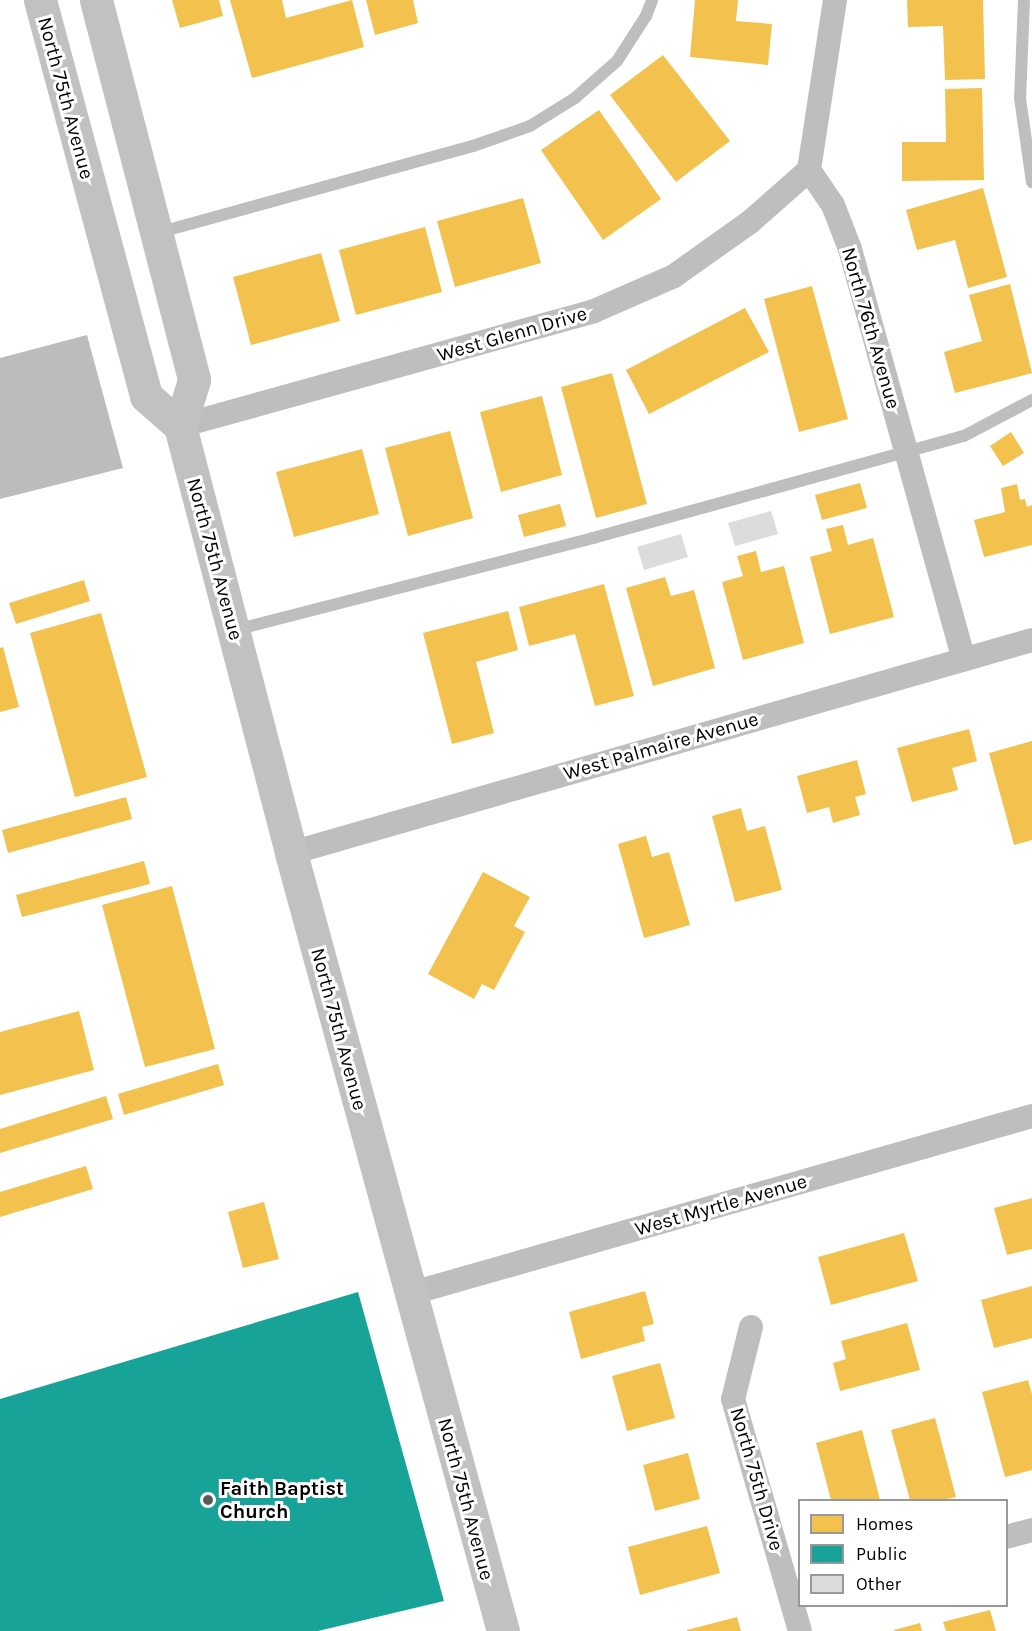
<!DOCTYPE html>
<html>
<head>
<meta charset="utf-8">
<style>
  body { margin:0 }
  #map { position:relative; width:1032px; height:1631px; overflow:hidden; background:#fff; font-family:Karla,sans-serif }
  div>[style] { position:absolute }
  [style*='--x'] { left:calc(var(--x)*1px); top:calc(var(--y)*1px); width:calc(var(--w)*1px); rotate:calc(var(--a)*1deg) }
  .water>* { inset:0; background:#bcbcbc }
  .homes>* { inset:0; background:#f2c14e }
  .public>* { inset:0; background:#17a398 }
  .building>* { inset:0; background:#dcdcdc }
  .service>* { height:12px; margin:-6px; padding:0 6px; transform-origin:6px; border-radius:6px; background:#bebebe }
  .minor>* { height:24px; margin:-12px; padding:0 12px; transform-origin:12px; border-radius:12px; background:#bebebe }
  .secondary>* { height:33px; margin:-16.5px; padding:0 16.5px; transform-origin:16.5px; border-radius:16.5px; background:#c1c1c1 }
  .dots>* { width:16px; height:16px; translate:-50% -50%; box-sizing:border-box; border:3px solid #fff; border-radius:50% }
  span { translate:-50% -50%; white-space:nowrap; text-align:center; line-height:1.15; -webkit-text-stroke:6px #fff; paint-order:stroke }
  .street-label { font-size:20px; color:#000 }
  .poi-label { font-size:20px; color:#000; font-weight:700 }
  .left { translate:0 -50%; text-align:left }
  .legend { position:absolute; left:798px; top:1499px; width:210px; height:108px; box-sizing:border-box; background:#fff; border:2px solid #999; margin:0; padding:8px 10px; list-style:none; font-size:18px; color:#000 }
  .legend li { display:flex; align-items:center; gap:12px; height:30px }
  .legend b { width:30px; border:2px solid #999 }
</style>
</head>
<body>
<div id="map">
  <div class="water">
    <i style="clip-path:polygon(87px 335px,123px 468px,0 499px,0 358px)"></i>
  </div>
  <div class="homes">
    <i style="clip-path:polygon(172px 0,219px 0,223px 16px,180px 28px)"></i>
    <i style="clip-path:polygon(230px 0,282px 0,286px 18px,352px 0,364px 47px,252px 78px)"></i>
    <i style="clip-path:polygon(366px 0,413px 0,418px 23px,375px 35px)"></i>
    <i style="clip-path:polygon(695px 0,738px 0,736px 21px,772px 24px,768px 65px,690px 57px)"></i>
    <i style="clip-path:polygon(907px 0,983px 0,985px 79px,945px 80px,943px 26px,908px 27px)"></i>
    <i style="clip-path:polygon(663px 55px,730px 141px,676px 182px,610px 95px)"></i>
    <i style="clip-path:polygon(982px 88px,984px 180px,902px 181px,902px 142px,946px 142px,945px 89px)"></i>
    <i style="clip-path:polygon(599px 110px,661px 199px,603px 240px,541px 150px)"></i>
    <i style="clip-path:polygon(983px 188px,1007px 277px,968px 288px,955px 240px,917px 250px,906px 210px)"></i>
    <i style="clip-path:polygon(523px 198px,541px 263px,455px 287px,437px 221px)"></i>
    <i style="clip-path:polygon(425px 227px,442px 292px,356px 315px,339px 250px)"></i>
    <i style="clip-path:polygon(321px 253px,340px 321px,251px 345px,233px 277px)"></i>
    <i style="clip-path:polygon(1010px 284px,1032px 373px,955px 393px,944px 352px,982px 341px,969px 295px)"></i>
    <i style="clip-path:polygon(812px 286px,848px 419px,799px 432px,764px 299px)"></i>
    <i style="clip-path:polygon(745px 308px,769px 352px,649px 414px,626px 370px)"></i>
    <i style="clip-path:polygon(612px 373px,647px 504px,596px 518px,561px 387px)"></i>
    <i style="clip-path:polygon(542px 396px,562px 475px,501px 492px,480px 412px)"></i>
    <i style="clip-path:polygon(450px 431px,473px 518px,408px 536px,385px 448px)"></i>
    <i style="clip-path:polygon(1011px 432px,1024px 453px,1003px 466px,990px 446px)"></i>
    <i style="clip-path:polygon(362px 449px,379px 514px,294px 537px,276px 472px)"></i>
    <i style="clip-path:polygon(860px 483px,867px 508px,822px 520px,815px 495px)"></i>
    <i style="clip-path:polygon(1017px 484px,1020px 500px,1025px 499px,1027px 507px,1032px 505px,1032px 545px,984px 557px,974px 520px,1005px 512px,1001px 488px)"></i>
    <i style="clip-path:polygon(560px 504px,566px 526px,524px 537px,518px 515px)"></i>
    <i style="clip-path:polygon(843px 525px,848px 545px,873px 538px,894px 617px,830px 634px,810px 557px,832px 551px,826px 529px)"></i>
    <i style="clip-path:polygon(756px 551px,761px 572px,784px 566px,804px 643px,743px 660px,722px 582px,743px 576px,737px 556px)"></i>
    <i style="clip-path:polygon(665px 577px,671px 596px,694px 590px,715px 668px,653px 686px,626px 588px)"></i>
    <i style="clip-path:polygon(84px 580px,90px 601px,16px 624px,9px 603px)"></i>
    <i style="clip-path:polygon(604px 584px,634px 696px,595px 706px,575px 634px,529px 646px,519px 607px)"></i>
    <i style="clip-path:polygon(508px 611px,518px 650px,476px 662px,494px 733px,452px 744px,423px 633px)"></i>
    <i style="clip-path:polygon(101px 613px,147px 777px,75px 797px,30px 633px)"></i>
    <i style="clip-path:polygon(3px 647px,19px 707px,0 712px,0 648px)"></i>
    <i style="clip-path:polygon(969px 729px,977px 761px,952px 768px,958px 790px,912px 802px,897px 748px)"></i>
    <i style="clip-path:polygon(1032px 741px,1032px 840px,1014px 845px,989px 753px)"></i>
    <i style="clip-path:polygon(857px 760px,866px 794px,855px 797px,860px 815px,833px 823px,829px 807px,807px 813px,797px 776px)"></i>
    <i style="clip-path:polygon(126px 797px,132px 819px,8px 853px,2px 830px)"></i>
    <i style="clip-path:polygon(741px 808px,747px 831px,765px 826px,782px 890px,735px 902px,712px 816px)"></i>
    <i style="clip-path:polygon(646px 836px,652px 857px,669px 852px,690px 925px,644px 938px,618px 844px)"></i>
    <i style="clip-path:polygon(144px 861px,150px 884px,22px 917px,16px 895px)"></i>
    <i style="clip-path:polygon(483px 872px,530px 897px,514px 926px,525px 932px,494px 990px,482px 984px,474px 999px,428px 974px)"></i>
    <i style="clip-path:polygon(172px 886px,215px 1049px,145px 1067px,102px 905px)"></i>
    <i style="clip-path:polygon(79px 1011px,94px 1070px,0 1095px,0 1032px)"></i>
    <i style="clip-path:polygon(218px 1064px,224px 1085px,124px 1115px,118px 1094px)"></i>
    <i style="clip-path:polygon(106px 1096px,113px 1119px,0 1153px,0 1129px)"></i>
    <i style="clip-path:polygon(86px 1166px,93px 1189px,0 1217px,0 1192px)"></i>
    <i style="clip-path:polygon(1032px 1198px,1032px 1249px,1007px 1255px,994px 1208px)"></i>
    <i style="clip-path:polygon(264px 1202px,279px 1259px,243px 1268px,228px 1212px)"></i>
    <i style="clip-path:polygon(904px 1233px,918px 1281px,831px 1305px,818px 1257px)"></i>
    <i style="clip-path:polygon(1032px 1286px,1032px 1338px,994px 1348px,981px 1300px)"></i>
    <i style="clip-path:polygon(645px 1291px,654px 1324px,642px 1327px,645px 1341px,581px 1359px,569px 1312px)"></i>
    <i style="clip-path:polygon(907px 1323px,920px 1370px,840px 1391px,833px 1363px,846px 1359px,841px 1341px)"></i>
    <i style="clip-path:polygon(660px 1363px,675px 1418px,627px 1431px,612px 1376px)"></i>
    <i style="clip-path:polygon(1028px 1380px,1032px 1394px,1032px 1470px,1005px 1477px,982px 1392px)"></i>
    <i style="clip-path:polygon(935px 1418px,956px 1497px,943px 1500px,910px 1500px,891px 1430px)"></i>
    <i style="clip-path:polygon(862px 1430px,880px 1500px,831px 1500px,816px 1443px)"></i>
    <i style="clip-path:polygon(688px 1453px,700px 1499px,655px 1511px,643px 1465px)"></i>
    <i style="clip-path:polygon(707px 1526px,720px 1573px,640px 1595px,628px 1547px)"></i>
    <i style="clip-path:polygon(990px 1610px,996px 1631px,946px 1631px,943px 1622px)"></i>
    <i style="clip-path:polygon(737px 1617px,741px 1631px,687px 1631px,687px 1630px)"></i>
    <i style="clip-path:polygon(920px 1623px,922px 1631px,894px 1631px,894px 1630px)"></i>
  </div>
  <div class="public">
    <i style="clip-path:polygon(358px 1292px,444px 1601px,318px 1631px,0 1631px,0 1399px)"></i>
  </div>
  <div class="building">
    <i style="clip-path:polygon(771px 511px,778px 534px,735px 546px,728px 523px)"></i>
    <i style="clip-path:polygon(681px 534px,688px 557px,644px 570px,637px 547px)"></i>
  </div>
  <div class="service">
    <i style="--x:1024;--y:0;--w:98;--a:92.3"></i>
    <i style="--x:1020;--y:98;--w:85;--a:81.9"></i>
    <i style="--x:157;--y:233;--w:328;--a:-15.4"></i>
    <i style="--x:473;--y:146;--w:60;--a:-19.3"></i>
    <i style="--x:530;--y:126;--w:53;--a:-31.9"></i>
    <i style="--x:575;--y:98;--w:56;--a:-41.4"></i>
    <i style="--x:617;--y:61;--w:54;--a:-57.2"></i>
    <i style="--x:646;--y:16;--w:17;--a:-69"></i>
    <i style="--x:235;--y:630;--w:370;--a:-14.4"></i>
    <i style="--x:593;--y:538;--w:385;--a:-15.4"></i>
    <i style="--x:964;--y:436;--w:77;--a:-27.9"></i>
  </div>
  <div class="minor">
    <i style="--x:835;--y:0;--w:172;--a:98.7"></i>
    <i style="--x:809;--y:170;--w:42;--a:55.6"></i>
    <i style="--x:833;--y:205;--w:47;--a:68.9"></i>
    <i style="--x:850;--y:249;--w:426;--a:74.5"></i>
    <i style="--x:180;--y:426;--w:430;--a:-15.5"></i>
    <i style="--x:594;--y:311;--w:87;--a:-23.6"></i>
    <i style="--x:674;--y:276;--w:93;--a:-35.4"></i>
    <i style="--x:750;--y:222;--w:79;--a:-41.4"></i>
    <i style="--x:291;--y:853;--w:771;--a:-16.04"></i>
    <i style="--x:409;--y:1294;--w:648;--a:-15.95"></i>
    <i style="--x:751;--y:1327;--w:74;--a:104"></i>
    <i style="--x:733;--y:1399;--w:241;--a:73.9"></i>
    <i style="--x:1006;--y:1537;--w:27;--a:-15"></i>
  </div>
  <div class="secondary">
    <i style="--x:40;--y:0;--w:410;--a:75"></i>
    <i style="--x:146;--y:396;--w:45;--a:41.4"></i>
    <i style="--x:96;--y:0;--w:392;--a:75.5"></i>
    <i style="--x:194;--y:380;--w:48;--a:106.9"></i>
    <i style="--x:180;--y:426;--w:441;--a:75.4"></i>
    <i style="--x:291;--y:853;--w:806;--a:74.76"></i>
  </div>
  <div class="dots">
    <i style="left:208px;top:1500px;background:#595959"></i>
  </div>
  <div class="street-label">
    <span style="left:66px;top:98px;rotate:75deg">North 75th Avenue</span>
    <span style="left:871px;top:328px;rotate:74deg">North 76th Avenue</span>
    <span style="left:512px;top:334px;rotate:-16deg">West Glenn Drive</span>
    <span style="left:215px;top:559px;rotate:75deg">North 75th Avenue</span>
    <span style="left:661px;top:746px;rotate:-16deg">West Palmaire Avenue</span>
    <span style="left:339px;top:1029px;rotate:75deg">North 75th Avenue</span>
    <span style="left:721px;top:1205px;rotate:-16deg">West Myrtle Avenue</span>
    <span style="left:757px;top:1479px;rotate:74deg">North 75th Drive</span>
    <span style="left:466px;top:1499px;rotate:75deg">North 75th Avenue</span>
  </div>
  <div class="poi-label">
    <span class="left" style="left:220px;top:1500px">Faith Baptist<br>Church</span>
  </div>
  <ul class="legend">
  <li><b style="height:16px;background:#f2c14e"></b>Homes</li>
  <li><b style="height:16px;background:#17a398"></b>Public</li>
  <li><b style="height:16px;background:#dcdcdc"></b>Other</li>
  </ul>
</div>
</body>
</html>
